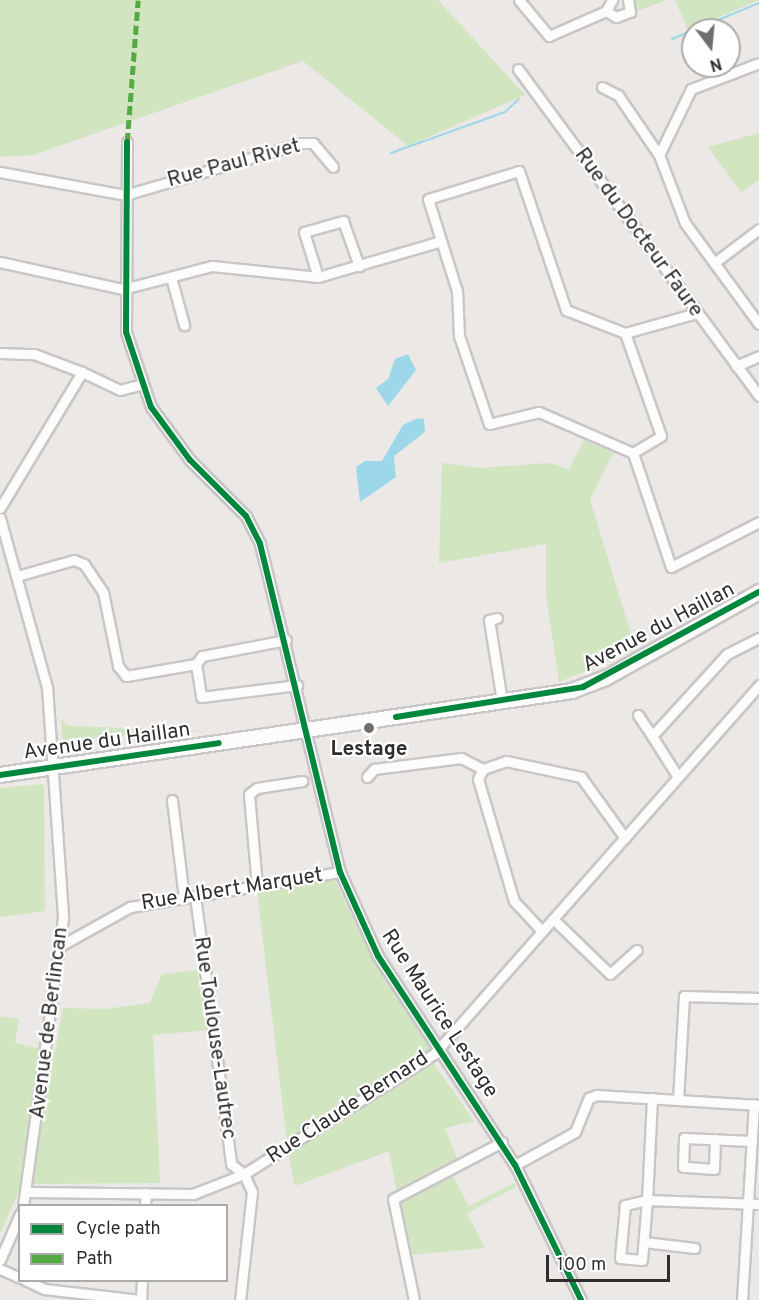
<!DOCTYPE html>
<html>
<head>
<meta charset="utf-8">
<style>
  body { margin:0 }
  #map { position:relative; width:759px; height:1300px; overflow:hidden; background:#ebe8e5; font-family:Overpass,sans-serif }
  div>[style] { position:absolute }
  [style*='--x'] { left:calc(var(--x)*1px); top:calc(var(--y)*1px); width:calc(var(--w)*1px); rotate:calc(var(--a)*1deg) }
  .green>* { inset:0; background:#d0e5c0 }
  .water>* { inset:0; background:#9cd8e9 }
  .stream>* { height:2px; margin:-1px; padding:0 1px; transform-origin:1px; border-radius:1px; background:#9cd8e9 }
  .roads { filter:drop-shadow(2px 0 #c8c6c7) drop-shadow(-2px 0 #c8c6c7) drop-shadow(0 2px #c8c6c7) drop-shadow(0 -2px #c8c6c7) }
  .street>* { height:9px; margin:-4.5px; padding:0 4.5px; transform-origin:4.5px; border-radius:4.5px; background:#fcfcfb }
  .secondary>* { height:14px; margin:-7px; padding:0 7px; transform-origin:7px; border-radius:7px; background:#fcfcfb }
  .quiet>* { height:4.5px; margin-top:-2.25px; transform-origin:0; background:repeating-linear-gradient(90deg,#54ab44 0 9px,transparent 0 13.5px) }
  .cycleway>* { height:6px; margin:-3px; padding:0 3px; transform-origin:3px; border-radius:3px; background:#00873e }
  .dots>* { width:16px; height:16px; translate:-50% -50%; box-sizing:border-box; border:3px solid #fff; border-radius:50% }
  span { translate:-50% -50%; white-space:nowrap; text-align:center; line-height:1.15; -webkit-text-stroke:4.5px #fff; paint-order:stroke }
  .street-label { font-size:21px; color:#2e2e2e }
  .poi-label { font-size:21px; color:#2e2e2e; font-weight:700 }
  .legend { position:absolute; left:18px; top:1204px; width:210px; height:78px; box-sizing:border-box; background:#fff; border:2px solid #ababab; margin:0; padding:8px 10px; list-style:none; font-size:18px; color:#2e2e2e }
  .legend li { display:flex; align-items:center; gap:12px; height:30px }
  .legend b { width:30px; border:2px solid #ababab }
  .north { position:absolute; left:681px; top:18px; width:60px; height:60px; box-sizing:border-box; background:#fff; border:2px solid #ababab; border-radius:50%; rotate:164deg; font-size:16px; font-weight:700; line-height:24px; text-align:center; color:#2e2e2e }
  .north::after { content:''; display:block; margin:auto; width:21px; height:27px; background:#706f6e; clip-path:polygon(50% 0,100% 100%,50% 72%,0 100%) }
  .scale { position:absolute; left:546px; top:1255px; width:124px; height:27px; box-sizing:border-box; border:3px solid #2e2e2e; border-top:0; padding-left:8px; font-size:18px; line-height:21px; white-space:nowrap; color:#2e2e2e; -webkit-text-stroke:4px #fff; paint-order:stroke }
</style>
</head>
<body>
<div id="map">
  <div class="green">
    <i style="clip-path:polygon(0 0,438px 0,525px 95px,408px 146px,303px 61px,33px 155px,0 157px)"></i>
    <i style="clip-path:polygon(634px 0,666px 0,638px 11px)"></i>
    <i style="clip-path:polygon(675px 0,759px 0,688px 30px)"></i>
    <i style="clip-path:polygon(759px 133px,759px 180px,741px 192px,708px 147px)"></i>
    <i style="clip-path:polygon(584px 440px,613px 453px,590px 500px,636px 650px,559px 682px,546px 595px,546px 544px,439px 563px,442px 463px,480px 468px,549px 463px,569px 469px)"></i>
    <i style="clip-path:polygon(61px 720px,69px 726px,207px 731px,97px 737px,63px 754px)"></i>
    <i style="clip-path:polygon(44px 784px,45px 911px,0 917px,0 788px)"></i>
    <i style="clip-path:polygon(334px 878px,373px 961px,432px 1050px,287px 1142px,257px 891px)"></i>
    <i style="clip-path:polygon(197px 970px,207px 1030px,153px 1035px,160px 1183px,22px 1184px,0 1234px,0 1016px,19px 1019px,15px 1043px,55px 1052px,63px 1008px,106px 1009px,150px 1003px,162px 974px)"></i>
    <i style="clip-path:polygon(432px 1061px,474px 1121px,445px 1128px,458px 1160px,397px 1192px,389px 1151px,295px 1186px,288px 1152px,338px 1125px)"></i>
    <i style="clip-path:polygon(451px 1173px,469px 1206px,514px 1183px,516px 1187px,467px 1213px,485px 1248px,408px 1255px,398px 1201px)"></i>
  </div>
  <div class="water">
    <i style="clip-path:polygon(408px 354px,416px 370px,388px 406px,376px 388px,388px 379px,395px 359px)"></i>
    <i style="clip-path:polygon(418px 418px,424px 419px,425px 432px,394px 456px,396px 477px,360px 502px,356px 467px,365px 461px,382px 461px,403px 425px)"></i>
  </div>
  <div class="stream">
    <i style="--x:694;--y:30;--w:70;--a:-22.6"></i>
    <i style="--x:672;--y:39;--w:23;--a:-23"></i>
    <i style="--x:391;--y:153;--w:121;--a:-19.8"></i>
    <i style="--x:505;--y:112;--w:19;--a:-43"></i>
  </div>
  <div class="roads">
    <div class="street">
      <i style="--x:519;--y:0;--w:47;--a:50.2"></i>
      <i style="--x:549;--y:36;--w:62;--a:-23.7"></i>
      <i style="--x:606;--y:11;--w:13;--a:-61"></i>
      <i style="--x:606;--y:11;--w:12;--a:31"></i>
      <i style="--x:616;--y:17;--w:15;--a:-20"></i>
      <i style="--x:630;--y:12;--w:12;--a:-99"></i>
      <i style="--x:518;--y:69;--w:406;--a:53.6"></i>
      <i style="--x:602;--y:87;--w:18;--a:27"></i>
      <i style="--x:618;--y:95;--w:73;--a:55.7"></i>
      <i style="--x:659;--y:155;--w:73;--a:69.1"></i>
      <i style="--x:685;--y:223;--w:125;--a:53.8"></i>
      <i style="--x:127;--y:142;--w:190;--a:90.3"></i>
      <i style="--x:126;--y:332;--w:79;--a:71.6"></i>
      <i style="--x:151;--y:407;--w:66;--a:53.7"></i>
      <i style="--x:190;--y:460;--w:79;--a:45"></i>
      <i style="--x:246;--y:516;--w:31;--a:63"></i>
      <i style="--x:260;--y:544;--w:338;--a:76.3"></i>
      <i style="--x:340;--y:872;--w:92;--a:65.7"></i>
      <i style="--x:378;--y:956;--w:250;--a:56.8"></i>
      <i style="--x:515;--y:1165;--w:150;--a:63.9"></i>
      <i style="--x:659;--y:155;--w:73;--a:-64.1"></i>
      <i style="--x:691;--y:89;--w:73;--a:-20.9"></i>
      <i style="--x:0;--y:172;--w:127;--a:10.4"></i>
      <i style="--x:125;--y:195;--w:184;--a:-16.4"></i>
      <i style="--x:302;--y:143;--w:11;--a:0"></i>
      <i style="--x:313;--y:143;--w:31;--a:50"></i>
      <i style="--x:0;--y:262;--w:126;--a:12.4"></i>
      <i style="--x:123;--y:289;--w:92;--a:-14.5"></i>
      <i style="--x:212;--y:266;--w:107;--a:5.9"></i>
      <i style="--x:318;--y:277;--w:128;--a:-16.3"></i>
      <i style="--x:714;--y:263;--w:56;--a:-37.1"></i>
      <i style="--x:171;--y:277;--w:50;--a:74.8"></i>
      <i style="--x:318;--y:277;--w:47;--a:-107.3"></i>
      <i style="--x:304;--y:232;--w:41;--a:-15.8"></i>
      <i style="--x:343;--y:221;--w:48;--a:70.4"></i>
      <i style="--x:625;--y:333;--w:109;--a:70.7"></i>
      <i style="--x:661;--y:436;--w:33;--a:149"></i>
      <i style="--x:633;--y:453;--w:120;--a:71.6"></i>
      <i style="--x:671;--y:567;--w:99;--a:-27.1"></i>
      <i style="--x:0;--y:353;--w:34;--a:2"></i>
      <i style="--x:34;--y:354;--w:51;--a:20.6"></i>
      <i style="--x:736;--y:366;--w:25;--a:-23"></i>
      <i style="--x:633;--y:453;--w:103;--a:-156.4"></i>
      <i style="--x:539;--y:412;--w:51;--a:166.5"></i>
      <i style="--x:489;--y:424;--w:93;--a:-108.8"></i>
      <i style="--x:459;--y:336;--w:45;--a:-92.5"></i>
      <i style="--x:457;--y:291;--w:96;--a:-107.5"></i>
      <i style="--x:428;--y:199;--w:95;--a:-17.1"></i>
      <i style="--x:519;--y:171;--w:147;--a:71.3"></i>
      <i style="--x:566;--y:310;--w:63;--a:21.3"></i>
      <i style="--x:625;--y:333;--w:75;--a:-15.5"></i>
      <i style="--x:0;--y:508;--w:159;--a:-58.9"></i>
      <i style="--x:82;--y:372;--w:42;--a:25.3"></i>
      <i style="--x:120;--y:390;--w:23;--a:-15"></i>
      <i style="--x:0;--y:518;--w:175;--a:74.5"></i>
      <i style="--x:47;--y:687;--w:232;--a:86"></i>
      <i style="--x:63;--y:918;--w:291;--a:97.9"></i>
      <i style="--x:17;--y:576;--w:59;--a:-15.7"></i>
      <i style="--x:74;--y:560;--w:11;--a:22"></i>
      <i style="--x:84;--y:564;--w:34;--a:56"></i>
      <i style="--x:103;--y:592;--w:76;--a:78.5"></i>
      <i style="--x:118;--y:666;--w:13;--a:51"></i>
      <i style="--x:126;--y:676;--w:71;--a:-9.7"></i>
      <i style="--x:497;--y:618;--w:8;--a:166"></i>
      <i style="--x:489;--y:620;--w:82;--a:80.9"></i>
      <i style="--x:286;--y:640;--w:86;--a:169.2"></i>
      <i style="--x:202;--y:656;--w:10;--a:127"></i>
      <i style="--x:196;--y:664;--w:33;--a:81"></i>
      <i style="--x:201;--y:697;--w:97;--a:-7.1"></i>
      <i style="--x:638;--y:715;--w:25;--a:56"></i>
      <i style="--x:483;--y:769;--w:24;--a:-19"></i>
      <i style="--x:506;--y:761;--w:77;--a:12"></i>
      <i style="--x:581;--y:777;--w:75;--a:54.2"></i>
      <i style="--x:367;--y:777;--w:11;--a:-49"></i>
      <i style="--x:374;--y:769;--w:88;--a:-7.2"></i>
      <i style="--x:461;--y:758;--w:25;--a:27"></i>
      <i style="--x:483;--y:769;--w:11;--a:117"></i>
      <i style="--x:478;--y:779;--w:127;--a:73.6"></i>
      <i style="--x:514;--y:901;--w:41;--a:47"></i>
      <i style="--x:678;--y:777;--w:49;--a:-122.4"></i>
      <i style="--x:652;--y:736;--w:111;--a:-47.6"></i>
      <i style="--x:727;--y:654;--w:36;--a:-27"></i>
      <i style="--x:172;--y:800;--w:99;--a:83"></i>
      <i style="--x:257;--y:886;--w:92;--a:-95"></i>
      <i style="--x:249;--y:794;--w:10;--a:-37"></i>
      <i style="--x:257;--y:788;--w:46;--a:-8.8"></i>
      <i style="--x:195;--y:896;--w:270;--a:82.3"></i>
      <i style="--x:231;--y:1164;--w:16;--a:38"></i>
      <i style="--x:244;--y:1174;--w:20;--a:66"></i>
      <i style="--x:252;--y:1192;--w:109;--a:96.3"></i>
      <i style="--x:553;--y:919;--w:79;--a:44"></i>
      <i style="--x:610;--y:974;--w:36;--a:-42"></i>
      <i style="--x:62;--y:945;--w:78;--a:-29.2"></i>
      <i style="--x:130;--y:907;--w:213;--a:-9.5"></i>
      <i style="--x:652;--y:1098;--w:102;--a:92.8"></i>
      <i style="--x:647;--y:1200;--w:23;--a:167"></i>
      <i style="--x:625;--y:1205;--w:53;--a:95.4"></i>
      <i style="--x:620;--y:1258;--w:22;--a:5"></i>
      <i style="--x:642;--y:1260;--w:60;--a:-85.2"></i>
      <i style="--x:647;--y:1200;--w:112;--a:2"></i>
      <i style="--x:678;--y:1100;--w:104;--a:-86.7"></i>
      <i style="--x:684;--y:996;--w:75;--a:1.5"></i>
      <i style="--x:715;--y:1139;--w:30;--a:92"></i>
      <i style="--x:714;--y:1169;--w:31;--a:-176"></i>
      <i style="--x:683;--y:1167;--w:29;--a:-88"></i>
      <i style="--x:684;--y:1138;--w:68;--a:2.5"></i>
      <i style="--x:515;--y:1165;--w:68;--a:-28.8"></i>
      <i style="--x:575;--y:1132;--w:37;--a:-68"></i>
      <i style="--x:589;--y:1098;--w:9;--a:-21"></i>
      <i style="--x:597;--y:1095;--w:162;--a:3.5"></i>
      <i style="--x:29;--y:1192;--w:164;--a:0.7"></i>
      <i style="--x:193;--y:1194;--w:55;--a:-21.4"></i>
      <i style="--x:244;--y:1174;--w:225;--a:-32.3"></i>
      <i style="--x:434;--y:1054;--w:492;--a:-48.6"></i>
      <i style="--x:145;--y:1206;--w:13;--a:-86"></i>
      <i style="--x:644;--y:1242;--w:51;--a:6.7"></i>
      <i style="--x:0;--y:1260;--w:50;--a:-66.5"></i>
      <i style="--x:0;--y:1269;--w:22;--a:24"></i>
      <i style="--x:25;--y:1280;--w:21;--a:25"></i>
      <i style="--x:44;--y:1289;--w:97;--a:6.5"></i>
      <i style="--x:141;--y:1300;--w:20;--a:-87"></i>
      <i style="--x:414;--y:1300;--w:103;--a:-101.7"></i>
      <i style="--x:393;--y:1199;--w:123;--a:-27.6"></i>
      <i style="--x:742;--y:1300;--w:196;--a:-86.5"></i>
    </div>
    <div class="secondary">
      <i style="--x:0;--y:775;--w:578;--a:-8.35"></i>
      <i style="--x:572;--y:691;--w:36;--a:-21"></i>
      <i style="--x:606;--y:678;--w:176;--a:-29.3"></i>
    </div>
  </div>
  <div class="quiet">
    <i style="--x:127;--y:142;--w:142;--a:-85.6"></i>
  </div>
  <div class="cycleway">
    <i style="--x:127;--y:142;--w:190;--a:90.3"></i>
    <i style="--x:126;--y:332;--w:79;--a:71.6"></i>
    <i style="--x:151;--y:407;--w:66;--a:53.7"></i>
    <i style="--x:190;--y:460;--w:79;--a:45"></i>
    <i style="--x:246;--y:516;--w:31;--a:63"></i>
    <i style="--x:260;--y:544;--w:338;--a:76.3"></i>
    <i style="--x:340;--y:872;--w:92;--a:65.7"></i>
    <i style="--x:378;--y:956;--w:250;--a:56.8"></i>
    <i style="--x:515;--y:1165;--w:150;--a:63.9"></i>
    <i style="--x:396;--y:717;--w:189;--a:-9.1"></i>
    <i style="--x:583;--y:687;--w:200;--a:-28.4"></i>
    <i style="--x:0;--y:775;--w:221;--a:-8.3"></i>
  </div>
  <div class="dots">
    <i style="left:369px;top:728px;background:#706f6e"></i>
  </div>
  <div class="street-label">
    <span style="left:234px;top:164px;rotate:-15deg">Rue Paul Rivet</span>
    <span style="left:638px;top:233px;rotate:54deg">Rue du Docteur Faure</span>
    <span style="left:659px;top:628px;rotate:-28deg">Avenue du Haillan</span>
    <span style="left:107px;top:742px;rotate:-8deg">Avenue du Haillan</span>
    <span style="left:232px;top:890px;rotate:-9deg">Rue Albert Marquet</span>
    <span style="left:439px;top:1014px;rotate:57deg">Rue Maurice Lestage</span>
    <span style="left:50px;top:1023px;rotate:-83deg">Avenue de Berlincan</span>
    <span style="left:214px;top:1038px;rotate:82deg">Rue Toulouse-Lautrec</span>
    <span style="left:348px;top:1108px;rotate:-33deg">Rue Claude Bernard</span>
  </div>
  <div class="poi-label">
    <span style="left:369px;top:750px">Lestage</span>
  </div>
  <ul class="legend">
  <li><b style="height:8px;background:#00873e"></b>Cycle path</li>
  <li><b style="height:8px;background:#54ab44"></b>Path</li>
  </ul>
  <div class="north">N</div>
  <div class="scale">100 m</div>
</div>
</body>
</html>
